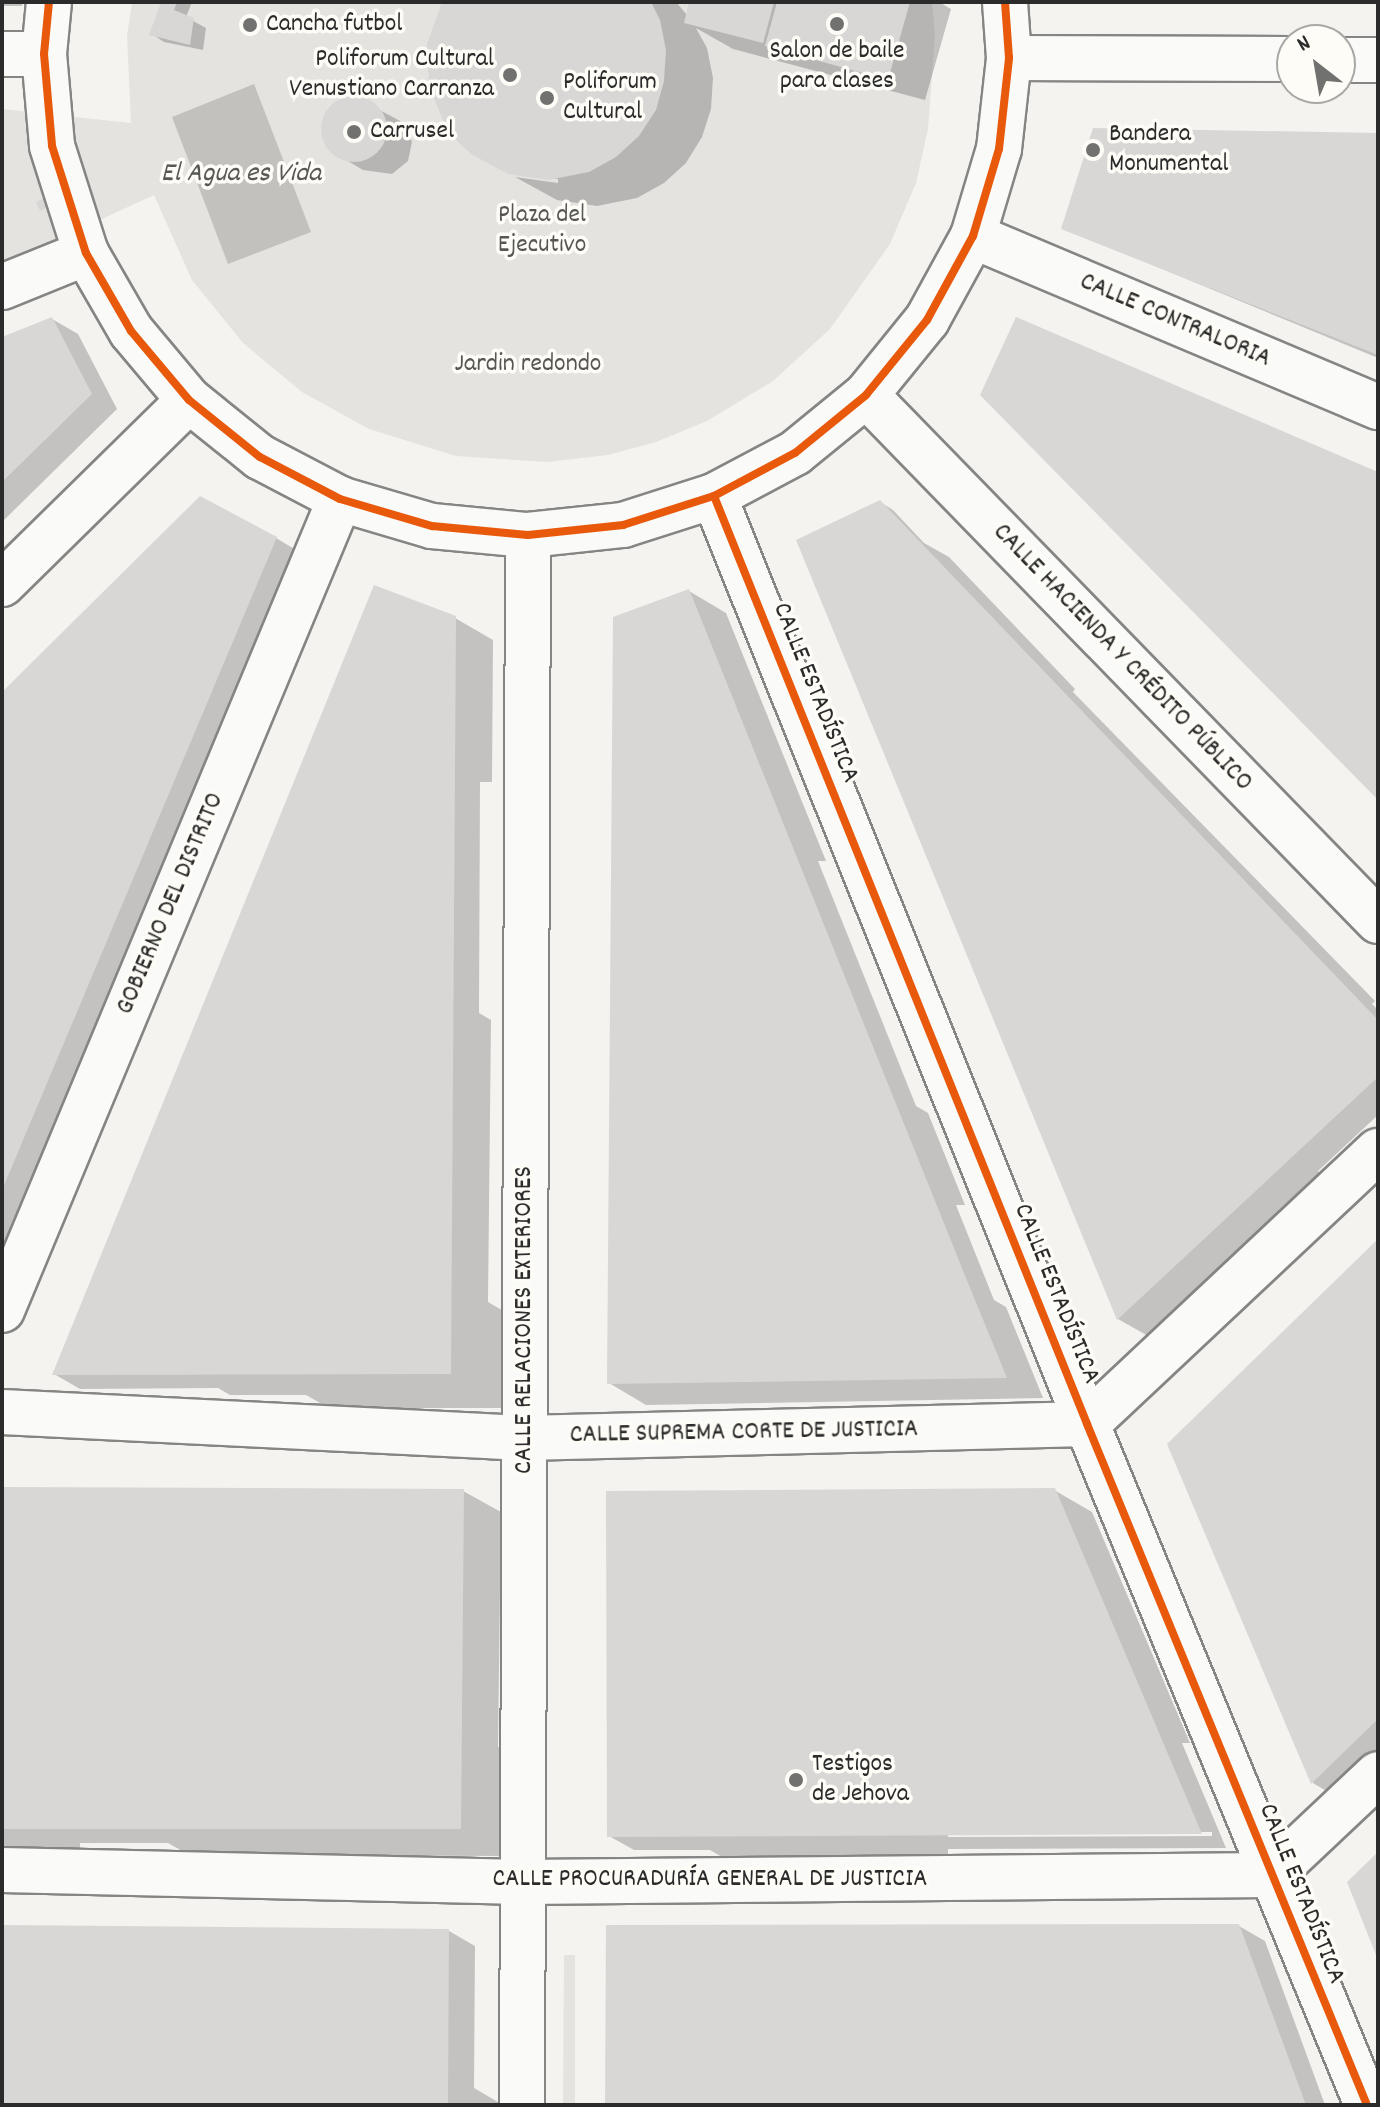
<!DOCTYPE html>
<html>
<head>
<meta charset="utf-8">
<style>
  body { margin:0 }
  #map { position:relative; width:1380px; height:2107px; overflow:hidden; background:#f4f3f0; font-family:Dekko,sans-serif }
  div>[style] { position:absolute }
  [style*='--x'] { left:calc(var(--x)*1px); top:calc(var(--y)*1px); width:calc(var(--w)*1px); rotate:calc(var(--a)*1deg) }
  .green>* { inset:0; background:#e4e3e0 }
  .water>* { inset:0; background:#c2c1be }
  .shadow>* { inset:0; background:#0003 }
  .building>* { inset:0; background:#d8d7d5 }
  .round { border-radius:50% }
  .roads { filter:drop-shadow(2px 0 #858584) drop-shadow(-2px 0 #858584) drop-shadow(0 2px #858584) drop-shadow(0 -2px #858584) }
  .street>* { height:44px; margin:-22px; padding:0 22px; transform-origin:22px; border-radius:22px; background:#fafaf8 }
  .cycleway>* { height:8px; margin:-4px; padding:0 4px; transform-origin:4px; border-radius:4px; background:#e8590c }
  .dots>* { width:22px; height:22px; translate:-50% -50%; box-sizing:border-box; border:4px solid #fdfcf7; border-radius:50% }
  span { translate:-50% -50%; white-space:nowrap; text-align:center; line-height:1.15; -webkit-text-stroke:7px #fdfcf7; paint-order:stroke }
  .poi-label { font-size:26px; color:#2b2b2b }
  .left { translate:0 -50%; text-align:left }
  .right { translate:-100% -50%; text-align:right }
  .park-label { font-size:26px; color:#565655 }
  .street-label { font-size:26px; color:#2b2b2b }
  .water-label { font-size:28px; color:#585857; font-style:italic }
  .frame { position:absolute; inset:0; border:4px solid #2b2b2b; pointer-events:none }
  .north { position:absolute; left:1276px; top:24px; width:80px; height:80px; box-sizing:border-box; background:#fdfcf7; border:2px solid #a9a8a5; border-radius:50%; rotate:329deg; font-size:22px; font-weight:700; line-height:32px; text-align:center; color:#2b2b2b }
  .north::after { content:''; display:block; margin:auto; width:28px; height:36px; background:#717170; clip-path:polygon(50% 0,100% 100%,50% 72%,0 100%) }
</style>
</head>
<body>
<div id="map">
  <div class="green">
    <i style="clip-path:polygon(132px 2px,932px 2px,935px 35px,928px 129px,916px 183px,890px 244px,830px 329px,773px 381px,707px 421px,656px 442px,608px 455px,547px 462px,456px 456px,369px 429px,302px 392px,243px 343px,192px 280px,154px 195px,2px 265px,2px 109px,131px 123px,127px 36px)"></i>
    <i style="clip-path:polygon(564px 1955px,575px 1955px,575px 2105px,563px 2105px)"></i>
  </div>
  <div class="water">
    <i style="clip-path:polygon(254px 84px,311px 232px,228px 264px,172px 117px)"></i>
  </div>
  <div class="shadow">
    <i style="clip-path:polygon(2px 2px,23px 2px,22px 6px,2px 6px)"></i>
    <i style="clip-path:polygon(163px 2px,192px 2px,186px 17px,206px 28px,203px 50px,164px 42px,152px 34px)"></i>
    <i style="clip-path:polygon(445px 2px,676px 2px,688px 16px,691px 2px,939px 2px,951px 9px,925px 100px,733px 49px,696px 28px,707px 48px,713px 78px,711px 109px,702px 137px,686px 163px,664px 183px,637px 198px,597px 206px,557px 200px,515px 177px,558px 183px,558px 179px,506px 172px)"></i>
    <i style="clip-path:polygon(359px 99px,404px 123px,412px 142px,408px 161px,392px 174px,363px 170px,336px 154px,324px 138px,330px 110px,339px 103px)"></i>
    <i style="clip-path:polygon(1378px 134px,1378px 358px,1063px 228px)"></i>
    <i style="clip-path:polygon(52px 319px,78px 334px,117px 409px,2px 522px,2px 340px)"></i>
    <i style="clip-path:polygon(880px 502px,893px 510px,924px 543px,949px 557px,1075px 689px,1073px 692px,1375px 1001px,1372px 1004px,1378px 1010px,1378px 1115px,1318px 1171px,1327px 1180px,1155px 1340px,1118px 1319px,902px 794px)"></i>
    <i style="clip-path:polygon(276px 538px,313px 560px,2px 1266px,2px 695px)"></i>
    <i style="clip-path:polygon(689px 591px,726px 613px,826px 861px,818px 861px,916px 1106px,928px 1113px,965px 1205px,956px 1205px,994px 1300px,1006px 1307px,1043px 1398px,646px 1405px,609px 1383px)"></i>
    <i style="clip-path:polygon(455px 618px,493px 640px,492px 782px,480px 782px,479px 1013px,491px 1020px,488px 1302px,512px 1316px,512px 1408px,329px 1408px,306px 1395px,230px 1395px,218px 1388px,80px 1389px,54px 1374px)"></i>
    <i style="clip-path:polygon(1378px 1242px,1378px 1759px,1338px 1798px,1313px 1783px,1170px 1444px)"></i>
    <i style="clip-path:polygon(2px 1489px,463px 1491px,501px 1512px,498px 1747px,508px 1752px,507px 1856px,189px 1855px,168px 1843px,80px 1843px,80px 1850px,2px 1850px)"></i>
    <i style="clip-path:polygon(evenodd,1054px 1490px,1092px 1512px,1190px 1743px,1182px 1743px,1226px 1848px,948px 1849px,948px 1855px,722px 1857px,710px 1850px,634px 1850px,609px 1836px,1054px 1490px,1212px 1832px,1212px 1836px,948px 1837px,948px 1833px,1212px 1832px)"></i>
    <i style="clip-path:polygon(1239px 1926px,1265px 1941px,1325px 2105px,607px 2105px)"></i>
    <i style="clip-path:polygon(2px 1927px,449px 1931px,475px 1946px,474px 2088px,503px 2105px,2px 2105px)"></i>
  </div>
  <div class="building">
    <i style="clip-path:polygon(161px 2px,177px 2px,174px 10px,194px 18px,190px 45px,149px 35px)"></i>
    <i style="clip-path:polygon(442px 2px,651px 2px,660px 20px,666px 50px,664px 81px,656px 110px,639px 136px,616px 157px,589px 172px,548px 180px,508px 174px,471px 154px,456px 140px,444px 123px,429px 85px,427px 44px)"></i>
    <i style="clip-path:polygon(689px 2px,774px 2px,763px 43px,684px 23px)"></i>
    <i style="clip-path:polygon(777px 2px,910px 2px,888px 80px,765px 46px)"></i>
    <i class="round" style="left:321px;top:96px;width:66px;height:66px"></i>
    <i style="clip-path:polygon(1093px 128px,1378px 133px,1378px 355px,1061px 229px)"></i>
    <i style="clip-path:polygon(44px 198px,49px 206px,40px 211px,36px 202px)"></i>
    <i style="clip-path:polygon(52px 317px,92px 394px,2px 482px,2px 337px)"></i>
    <i style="clip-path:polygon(1016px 317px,1378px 472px,1378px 800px,980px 395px)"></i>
    <i style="clip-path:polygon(200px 496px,277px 537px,2px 1190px,2px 692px)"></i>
    <i style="clip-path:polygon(880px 500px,1378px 1020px,1378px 1077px,1117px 1320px,796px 540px)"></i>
    <i style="clip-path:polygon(374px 585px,456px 616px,451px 1374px,52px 1375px)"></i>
    <i style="clip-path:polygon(689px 589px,968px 1283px,1007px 1378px,607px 1384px,613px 617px)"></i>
    <i style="clip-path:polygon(1378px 1239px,1378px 1719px,1311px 1784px,1167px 1444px)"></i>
    <i style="clip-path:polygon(2px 1487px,464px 1489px,461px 1829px,2px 1829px)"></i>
    <i style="clip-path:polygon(1055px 1488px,1202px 1834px,607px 1837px,606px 1491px)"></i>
    <i style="clip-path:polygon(1378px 1852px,1378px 1960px,1347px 1882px)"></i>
    <i style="clip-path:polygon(1239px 1924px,1306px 2105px,605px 2105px,606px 1925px)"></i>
    <i style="clip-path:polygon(2px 1925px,449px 1929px,448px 2105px,2px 2105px)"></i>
  </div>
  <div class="roads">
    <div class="street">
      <i style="--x:49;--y:2;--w:52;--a:95.5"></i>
      <i style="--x:44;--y:54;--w:92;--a:85"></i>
      <i style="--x:52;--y:146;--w:112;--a:72.4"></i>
      <i style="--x:86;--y:253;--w:90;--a:60"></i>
      <i style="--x:131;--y:331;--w:90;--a:50"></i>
      <i style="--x:189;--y:400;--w:91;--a:38.8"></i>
      <i style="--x:260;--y:457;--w:90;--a:27.7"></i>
      <i style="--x:340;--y:499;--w:96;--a:16.4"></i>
      <i style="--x:432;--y:526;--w:96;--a:5.4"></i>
      <i style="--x:528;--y:535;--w:96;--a:-6"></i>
      <i style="--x:623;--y:525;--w:96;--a:-17.7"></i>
      <i style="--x:714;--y:496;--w:92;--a:-28"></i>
      <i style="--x:795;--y:453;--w:92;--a:-39.2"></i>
      <i style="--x:866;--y:395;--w:97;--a:-50.9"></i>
      <i style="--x:927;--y:320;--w:96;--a:-61.3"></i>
      <i style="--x:973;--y:236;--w:91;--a:-73.4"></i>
      <i style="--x:999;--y:149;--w:92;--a:-83.7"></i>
      <i style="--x:1009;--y:58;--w:56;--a:-94.1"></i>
      <i style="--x:2;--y:54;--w:42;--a:0"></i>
      <i style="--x:1009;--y:58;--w:283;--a:0.2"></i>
      <i style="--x:1340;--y:60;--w:38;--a:0"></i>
      <i style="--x:973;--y:236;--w:440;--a:22.9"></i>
      <i style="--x:2;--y:287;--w:91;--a:-22"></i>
      <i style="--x:866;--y:395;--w:734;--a:45.77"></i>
      <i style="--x:714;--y:496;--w:1000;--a:68.1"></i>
      <i style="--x:1087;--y:1424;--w:736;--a:67.65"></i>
      <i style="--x:2;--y:584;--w:262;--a:-44.5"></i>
      <i style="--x:2;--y:1310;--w:879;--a:-67.38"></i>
      <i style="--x:2;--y:1412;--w:523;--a:2.85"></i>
      <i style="--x:524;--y:1438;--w:563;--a:-1.42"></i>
      <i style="--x:1087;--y:1424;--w:399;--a:-43.2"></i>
      <i style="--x:2;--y:1870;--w:521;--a:1.32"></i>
      <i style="--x:523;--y:1882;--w:748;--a:-0.54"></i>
      <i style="--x:1271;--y:1875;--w:147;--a:-43.3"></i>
      <i style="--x:522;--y:2105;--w:1570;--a:-89.78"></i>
    </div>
  </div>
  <div class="cycleway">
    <i style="--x:49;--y:2;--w:52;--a:95.5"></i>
    <i style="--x:44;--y:54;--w:92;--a:85"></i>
    <i style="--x:52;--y:146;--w:112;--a:72.4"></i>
    <i style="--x:86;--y:253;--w:90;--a:60"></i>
    <i style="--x:131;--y:331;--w:90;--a:50"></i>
    <i style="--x:189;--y:400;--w:91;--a:38.8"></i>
    <i style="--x:260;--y:457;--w:90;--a:27.7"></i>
    <i style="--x:340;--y:499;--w:96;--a:16.4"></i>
    <i style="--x:432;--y:526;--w:96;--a:5.4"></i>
    <i style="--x:528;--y:535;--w:96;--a:-6"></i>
    <i style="--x:623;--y:525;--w:96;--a:-17.7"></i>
    <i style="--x:714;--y:496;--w:92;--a:-28"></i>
    <i style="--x:795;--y:453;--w:92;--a:-39.2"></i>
    <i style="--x:866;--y:395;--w:97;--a:-50.9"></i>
    <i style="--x:927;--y:320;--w:96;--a:-61.3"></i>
    <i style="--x:973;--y:236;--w:91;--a:-73.4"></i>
    <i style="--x:999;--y:149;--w:92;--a:-83.7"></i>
    <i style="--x:1009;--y:58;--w:56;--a:-94.1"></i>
    <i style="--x:714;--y:496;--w:1000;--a:68.1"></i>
    <i style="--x:1087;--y:1424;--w:736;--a:67.65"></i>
  </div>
  <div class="dots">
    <i style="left:837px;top:24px;background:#717170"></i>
    <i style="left:250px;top:25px;background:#717170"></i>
    <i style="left:510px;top:75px;background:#717170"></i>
    <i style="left:547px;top:98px;background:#717170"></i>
    <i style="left:354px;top:132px;background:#717170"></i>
    <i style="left:1093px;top:150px;background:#717170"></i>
    <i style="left:796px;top:1780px;background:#717170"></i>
  </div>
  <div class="poi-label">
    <span class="left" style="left:266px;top:25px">Cancha futbol</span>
    <span style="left:837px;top:67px">Salon de baile<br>para clases</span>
    <span class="right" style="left:494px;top:75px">Poliforum Cultural<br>Venustiano Carranza</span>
    <span class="left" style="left:563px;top:98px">Poliforum<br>Cultural</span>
    <span class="left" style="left:370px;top:132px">Carrusel</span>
    <span class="left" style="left:1109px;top:150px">Bandera<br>Monumental</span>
    <span class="left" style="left:812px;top:1780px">Testigos<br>de Jehova</span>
  </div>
  <div class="park-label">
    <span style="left:542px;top:231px">Plaza del<br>Ejecutivo</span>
    <span style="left:528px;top:365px">Jardin redondo</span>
  </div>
  <div class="street-label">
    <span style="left:1175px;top:321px;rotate:23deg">CALLE CONTRALORIA</span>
    <span style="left:1122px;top:658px;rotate:46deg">CALLE HACIENDA Y CRÉDITO PÚBLICO</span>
    <span style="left:815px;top:693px;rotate:68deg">CALLE ESTADÍSTICA</span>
    <span style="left:171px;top:904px;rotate:-67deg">GOBIERNO DEL DISTRITO</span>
    <span style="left:1056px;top:1294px;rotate:68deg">CALLE ESTADÍSTICA</span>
    <span style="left:525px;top:1320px;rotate:-90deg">CALLE RELACIONES EXTERIORES</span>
    <span style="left:744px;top:1433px;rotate:-1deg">CALLE SUPREMA CORTE DE JUSTICIA</span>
    <span style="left:710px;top:1880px">CALLE PROCURADURÍA GENERAL DE JUSTICIA</span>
    <span style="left:1301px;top:1894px;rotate:68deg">CALLE ESTADÍSTICA</span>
  </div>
  <div class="water-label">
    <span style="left:241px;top:175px">El Agua es Vida</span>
  </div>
  <div class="frame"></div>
  <div class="north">N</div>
</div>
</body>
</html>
